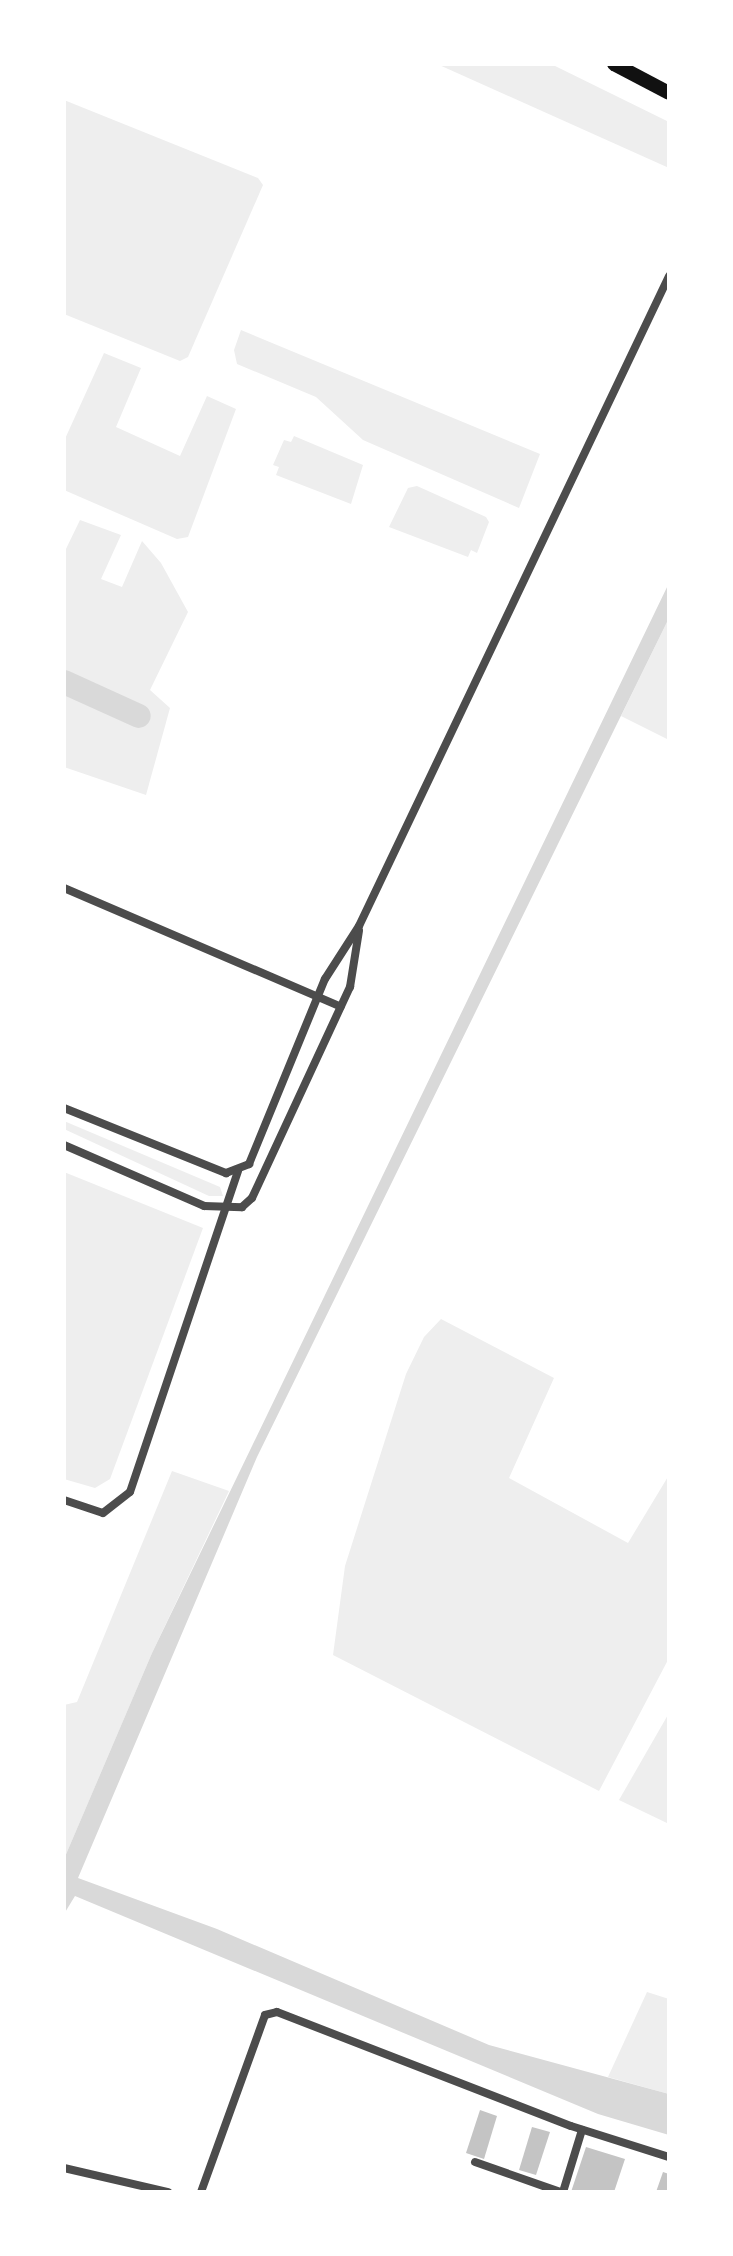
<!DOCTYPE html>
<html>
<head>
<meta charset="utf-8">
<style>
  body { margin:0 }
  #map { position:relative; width:733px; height:2256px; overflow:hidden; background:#fff; font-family:Georgia,serif }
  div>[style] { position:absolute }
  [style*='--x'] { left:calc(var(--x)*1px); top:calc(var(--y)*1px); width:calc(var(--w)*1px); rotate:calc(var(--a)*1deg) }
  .green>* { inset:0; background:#eee }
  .water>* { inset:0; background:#d9d9d9 }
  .canal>* { height:24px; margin:-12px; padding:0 12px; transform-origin:12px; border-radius:12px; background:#d9d9d9 }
  .building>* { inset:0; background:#c4c4c4 }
  .minor>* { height:8px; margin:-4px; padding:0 4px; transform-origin:4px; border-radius:4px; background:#4c4c4c }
  .secondary>* { height:14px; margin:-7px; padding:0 7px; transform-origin:7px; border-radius:7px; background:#111 }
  span { translate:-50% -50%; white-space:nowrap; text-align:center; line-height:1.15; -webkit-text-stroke:6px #fff; paint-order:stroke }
  .frame { position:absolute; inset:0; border:66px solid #fff; pointer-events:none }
</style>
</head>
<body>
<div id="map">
  <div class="green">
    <i style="clip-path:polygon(437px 64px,551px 64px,669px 122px,669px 168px)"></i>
    <i style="clip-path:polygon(64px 100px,258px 178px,263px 185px,188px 357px,180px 361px,64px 314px)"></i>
    <i style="clip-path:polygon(241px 330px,540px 454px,519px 508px,363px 440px,316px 397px,237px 364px,234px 350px)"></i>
    <i style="clip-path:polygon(104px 353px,141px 368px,116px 427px,180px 456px,207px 396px,236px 409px,188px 537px,177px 539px,64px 490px,64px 441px)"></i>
    <i style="clip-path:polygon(294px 436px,363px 465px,351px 504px,276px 475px,279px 467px,273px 465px,284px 440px,291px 442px)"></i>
    <i style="clip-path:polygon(417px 486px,486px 517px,489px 522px,477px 553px,471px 550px,468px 557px,389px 527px,408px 488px)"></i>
    <i style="clip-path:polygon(80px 520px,121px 535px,101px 579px,122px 587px,142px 541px,161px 563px,188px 612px,150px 690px,170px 708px,146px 795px,64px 767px,64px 553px)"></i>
    <i style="clip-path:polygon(669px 618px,669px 740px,621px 716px)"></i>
    <i style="clip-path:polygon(64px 1121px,220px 1187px,223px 1196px,209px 1196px,64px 1129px)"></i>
    <i style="clip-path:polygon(64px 1172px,203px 1228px,110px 1479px,95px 1488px,64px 1479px)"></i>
    <i style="clip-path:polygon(441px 1319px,554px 1378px,509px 1478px,628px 1543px,669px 1475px,669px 1658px,599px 1791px,333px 1655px,345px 1566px,406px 1374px,424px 1337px)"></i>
    <i style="clip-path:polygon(172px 1471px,229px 1491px,152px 1653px,64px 1859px,64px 1705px,77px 1702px)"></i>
    <i style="clip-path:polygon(669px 1713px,669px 1824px,619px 1800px)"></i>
    <i style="clip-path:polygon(647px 1992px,669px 1999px,669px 2094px,608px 2077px)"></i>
  </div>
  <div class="water">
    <i style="clip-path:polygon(669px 583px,669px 618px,257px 1457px,78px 1878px,217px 1929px,489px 2045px,669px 2094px,669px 2135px,598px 2114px,75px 1896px,64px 1914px,64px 1859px,152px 1653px)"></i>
  </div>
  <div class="canal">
    <i style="--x:64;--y:682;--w:82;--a:24.4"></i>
  </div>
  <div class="building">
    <i style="clip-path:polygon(480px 2110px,497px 2116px,484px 2159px,466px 2153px)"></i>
    <i style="clip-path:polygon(532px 2127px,550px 2132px,536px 2175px,519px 2170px)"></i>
    <i style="clip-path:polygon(586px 2147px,625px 2159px,614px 2192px,571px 2192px)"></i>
    <i style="clip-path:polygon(663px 2172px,669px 2174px,669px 2192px,656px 2192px)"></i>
  </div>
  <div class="minor">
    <i style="--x:64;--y:888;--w:301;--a:23.2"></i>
    <i style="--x:64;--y:1108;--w:175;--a:21.9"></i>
    <i style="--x:226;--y:1173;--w:25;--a:-21"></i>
    <i style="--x:249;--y:1164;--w:200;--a:-67.7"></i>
    <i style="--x:325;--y:979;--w:63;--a:-57.3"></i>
    <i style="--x:359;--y:926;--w:720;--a:-64.5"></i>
    <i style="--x:64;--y:1145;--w:153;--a:23.5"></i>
    <i style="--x:204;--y:1206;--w:38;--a:2"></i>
    <i style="--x:242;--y:1207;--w:13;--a:-42"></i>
    <i style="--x:252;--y:1198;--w:233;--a:-65.1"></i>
    <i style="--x:350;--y:987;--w:57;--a:-80.9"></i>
    <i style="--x:64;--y:1500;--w:41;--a:18.4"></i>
    <i style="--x:103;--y:1513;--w:34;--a:-38"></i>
    <i style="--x:130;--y:1492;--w:339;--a:-71.4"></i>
    <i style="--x:475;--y:2162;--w:90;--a:19.4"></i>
    <i style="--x:64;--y:2168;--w:107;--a:13"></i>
    <i style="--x:201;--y:2192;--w:188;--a:-70.1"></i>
    <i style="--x:265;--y:2015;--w:12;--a:-14"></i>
    <i style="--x:277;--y:2012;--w:315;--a:21.2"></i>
    <i style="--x:571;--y:2126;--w:103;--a:17.6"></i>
    <i style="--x:563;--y:2192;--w:65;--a:-73"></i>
  </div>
  <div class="secondary">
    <i style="--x:614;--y:64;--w:62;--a:27.8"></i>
  </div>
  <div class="frame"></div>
</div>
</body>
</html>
